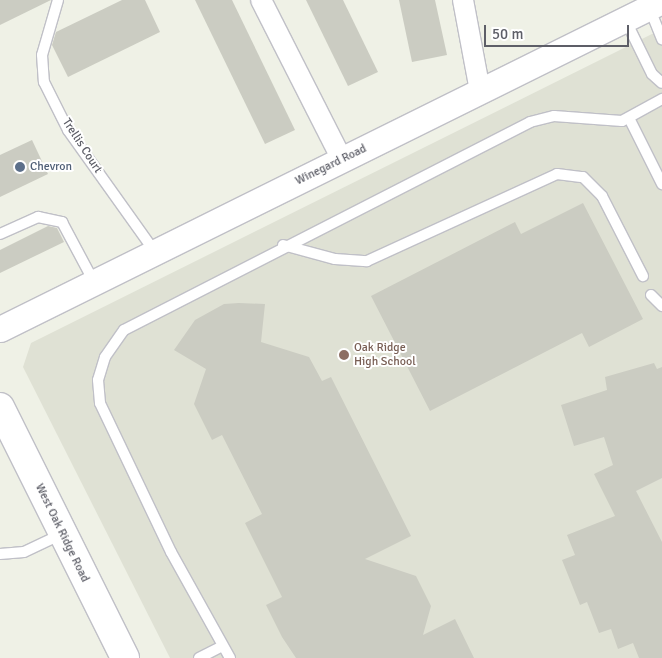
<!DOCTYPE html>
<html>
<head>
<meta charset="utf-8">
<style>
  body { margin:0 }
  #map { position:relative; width:662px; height:658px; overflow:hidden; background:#eff1e6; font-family:Signika,sans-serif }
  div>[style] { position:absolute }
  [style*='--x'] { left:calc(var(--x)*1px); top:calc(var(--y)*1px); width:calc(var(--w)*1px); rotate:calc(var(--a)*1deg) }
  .education>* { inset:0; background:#dfe1d4 }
  .building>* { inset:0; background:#cbccc2 }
  .roads { filter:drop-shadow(1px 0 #c0c0c7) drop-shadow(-1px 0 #c0c0c7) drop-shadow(0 1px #c0c0c7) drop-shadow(0 -1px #c0c0c7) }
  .service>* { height:10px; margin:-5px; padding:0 5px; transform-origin:5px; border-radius:5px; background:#fff }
  .minor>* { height:20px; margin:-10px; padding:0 10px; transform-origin:10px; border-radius:10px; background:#fff }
  .tertiary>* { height:25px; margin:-12.5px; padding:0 12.5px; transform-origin:12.5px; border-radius:12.5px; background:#fff }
  .secondary>* { height:28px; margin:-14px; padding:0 14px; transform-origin:14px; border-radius:14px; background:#fff }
  .dots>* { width:14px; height:14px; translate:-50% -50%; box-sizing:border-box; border:2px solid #fff; border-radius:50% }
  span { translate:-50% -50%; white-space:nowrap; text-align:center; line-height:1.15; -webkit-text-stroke:4px #fff; paint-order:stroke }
  .street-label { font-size:12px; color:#5d5e67 }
  .service-label { font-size:12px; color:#4e5e75 }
  .left { translate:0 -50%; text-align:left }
  .education-label { font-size:12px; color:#785e54 }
  .scale { position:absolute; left:484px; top:25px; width:145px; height:22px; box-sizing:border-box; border:2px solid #5d5e67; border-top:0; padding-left:6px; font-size:15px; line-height:18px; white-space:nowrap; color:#5d5e67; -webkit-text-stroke:4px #fff; paint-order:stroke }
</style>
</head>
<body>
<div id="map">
  <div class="education">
    <i style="clip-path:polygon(662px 29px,662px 658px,170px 658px,23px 367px,31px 343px)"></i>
  </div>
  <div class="building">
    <i style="clip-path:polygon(0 0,51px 0,0 25px)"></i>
    <i style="clip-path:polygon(122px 0,145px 0,160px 32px,68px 77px,52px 45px,56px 32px)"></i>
    <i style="clip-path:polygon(195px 0,232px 0,295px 130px,265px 144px)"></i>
    <i style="clip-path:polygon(306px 0,343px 0,378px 72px,348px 86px)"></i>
    <i style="clip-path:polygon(399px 0,435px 0,447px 55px,412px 62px)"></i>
    <i style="clip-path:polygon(32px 140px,48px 174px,0 197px,0 155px)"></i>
    <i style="clip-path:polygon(583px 203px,643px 319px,589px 347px,582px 333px,430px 411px,371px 296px,515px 222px,521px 234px)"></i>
    <i style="clip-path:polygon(48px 226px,57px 228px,64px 242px,0 273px,0 250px)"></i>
    <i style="clip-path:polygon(239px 303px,265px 304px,261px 342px,309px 357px,322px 381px,331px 377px,411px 536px,365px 559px,416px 576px,431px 606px,423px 635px,455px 619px,474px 658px,296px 658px,282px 637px,266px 605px,282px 597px,245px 523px,262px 514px,222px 435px,212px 440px,194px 404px,206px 369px,174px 350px,195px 320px,224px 304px)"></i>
    <i style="clip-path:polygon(654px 363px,657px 369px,662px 367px,662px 478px,636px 491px,662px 542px,662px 658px,639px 658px,633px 643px,618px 649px,611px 629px,599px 633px,587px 602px,580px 605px,562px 560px,575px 555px,567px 535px,615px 516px,594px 474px,613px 465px,604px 437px,574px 446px,561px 405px,607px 390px,605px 377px)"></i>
  </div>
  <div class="roads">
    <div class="service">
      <i style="--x:58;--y:0;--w:57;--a:106.2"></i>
      <i style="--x:42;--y:55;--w:27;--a:86"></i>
      <i style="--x:44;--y:82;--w:54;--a:63.4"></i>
      <i style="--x:68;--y:130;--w:150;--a:54.5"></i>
      <i style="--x:649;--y:7;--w:35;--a:68"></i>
      <i style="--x:625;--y:19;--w:61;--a:63.9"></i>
      <i style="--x:652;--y:74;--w:13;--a:42"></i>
      <i style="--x:629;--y:118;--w:74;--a:63.4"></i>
      <i style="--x:0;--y:234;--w:42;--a:-24.1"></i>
      <i style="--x:38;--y:217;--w:25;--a:12"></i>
      <i style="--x:62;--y:222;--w:68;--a:61.9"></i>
      <i style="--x:283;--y:245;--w:54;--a:15.1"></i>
      <i style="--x:335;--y:259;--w:32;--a:4"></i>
      <i style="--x:367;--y:261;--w:209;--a:-24.6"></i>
      <i style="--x:557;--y:174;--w:26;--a:7"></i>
      <i style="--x:583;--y:177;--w:27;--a:45"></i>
      <i style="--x:602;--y:196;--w:90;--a:62.9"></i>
      <i style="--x:651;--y:295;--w:16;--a:45"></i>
      <i style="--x:0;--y:554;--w:24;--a:-5"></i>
      <i style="--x:24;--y:552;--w:42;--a:-25.3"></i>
      <i style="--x:199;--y:658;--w:25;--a:-27"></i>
      <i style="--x:230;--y:658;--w:121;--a:-119.1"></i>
      <i style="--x:171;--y:552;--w:165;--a:-115.5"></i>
      <i style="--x:100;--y:403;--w:23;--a:-95"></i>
      <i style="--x:98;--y:380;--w:24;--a:-73"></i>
      <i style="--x:105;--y:357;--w:33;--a:-55"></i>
      <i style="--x:124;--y:330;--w:456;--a:-27.1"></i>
      <i style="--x:530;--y:122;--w:25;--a:-14"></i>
      <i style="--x:554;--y:116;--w:68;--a:4.2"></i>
      <i style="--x:622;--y:121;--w:46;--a:-28.8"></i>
    </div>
    <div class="minor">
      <i style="--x:261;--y:0;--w:179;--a:63.1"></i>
      <i style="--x:463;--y:0;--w:93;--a:79.4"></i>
    </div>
    <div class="tertiary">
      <i style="--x:0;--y:329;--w:739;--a:-26.36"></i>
    </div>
    <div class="secondary">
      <i style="--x:0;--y:407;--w:280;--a:63.5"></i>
    </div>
  </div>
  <div class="dots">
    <i style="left:20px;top:167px;background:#5c6f8a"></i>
    <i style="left:344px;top:355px;background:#8d6e63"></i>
  </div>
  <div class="street-label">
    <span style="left:82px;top:146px;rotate:57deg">Trellis Court</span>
    <span style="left:331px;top:165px;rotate:-26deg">Winegard Road</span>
    <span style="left:62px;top:533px;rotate:64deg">West Oak Ridge Road</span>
  </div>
  <div class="service-label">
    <span class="left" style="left:30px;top:167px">Chevron</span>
  </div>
  <div class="education-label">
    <span class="left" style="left:354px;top:355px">Oak Ridge<br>High School</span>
  </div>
  <div class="scale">50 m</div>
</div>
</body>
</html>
